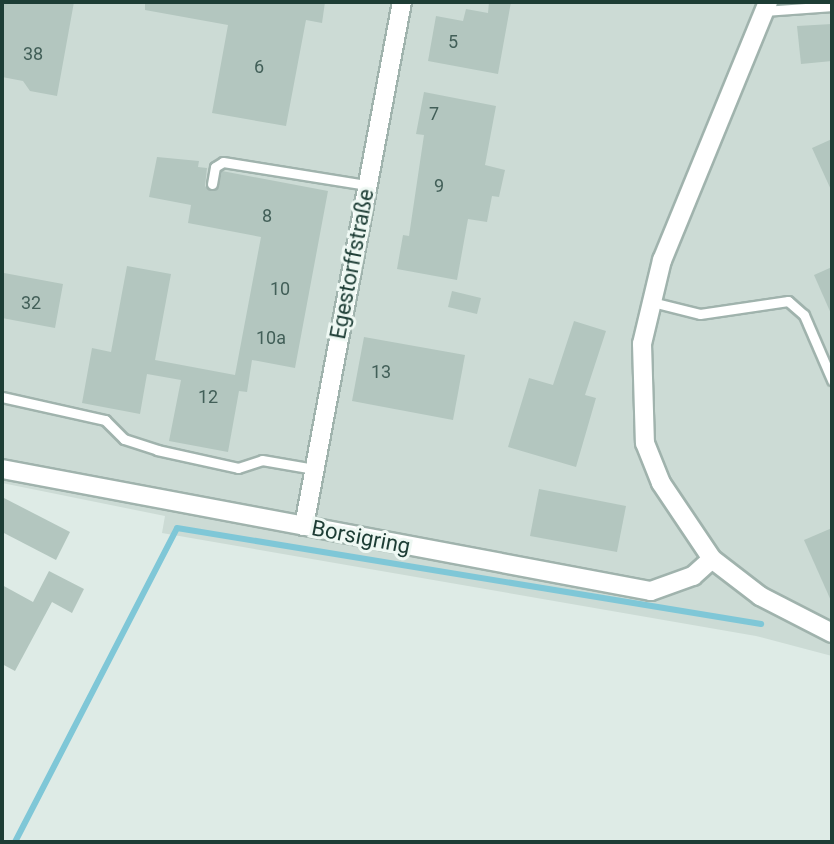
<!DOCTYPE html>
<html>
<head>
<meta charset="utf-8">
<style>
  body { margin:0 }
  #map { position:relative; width:834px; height:844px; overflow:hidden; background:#deebe6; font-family:Roboto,sans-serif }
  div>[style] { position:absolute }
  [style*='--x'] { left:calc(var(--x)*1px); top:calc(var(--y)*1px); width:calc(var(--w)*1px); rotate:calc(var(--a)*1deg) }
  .built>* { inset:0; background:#ccdbd5 }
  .stream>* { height:6px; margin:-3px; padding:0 3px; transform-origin:3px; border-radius:3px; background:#7fc7d7 }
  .building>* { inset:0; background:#b3c6bf }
  .roads { filter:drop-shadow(2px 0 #a0b3ad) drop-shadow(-2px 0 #a0b3ad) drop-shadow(0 2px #a0b3ad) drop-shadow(0 -2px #a0b3ad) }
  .service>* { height:9px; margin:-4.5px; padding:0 4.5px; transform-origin:4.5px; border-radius:4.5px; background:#fff }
  .minor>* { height:18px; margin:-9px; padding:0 9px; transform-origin:9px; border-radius:9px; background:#fff }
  span { translate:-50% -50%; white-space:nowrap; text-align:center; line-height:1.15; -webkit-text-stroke:6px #eef8f3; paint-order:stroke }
  .number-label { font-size:18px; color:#425f58 }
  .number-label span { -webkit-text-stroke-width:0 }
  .street-label { font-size:22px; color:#1d3d35 }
  .frame { position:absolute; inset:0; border:4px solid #1d3d35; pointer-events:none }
</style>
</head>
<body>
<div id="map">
  <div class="built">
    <i style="clip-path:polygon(2px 2px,832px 2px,832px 656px,756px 636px,162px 533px,165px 516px,2px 483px)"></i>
  </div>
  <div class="stream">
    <i style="--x:15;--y:842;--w:353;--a:-62.7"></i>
    <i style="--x:177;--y:528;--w:592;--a:9.33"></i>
  </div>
  <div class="building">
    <i style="clip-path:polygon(2px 2px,74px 2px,57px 96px,30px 91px,23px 81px,2px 77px)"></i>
    <i style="clip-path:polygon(145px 2px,325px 2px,322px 23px,306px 20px,286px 126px,212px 113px,228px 25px,145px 10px)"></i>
    <i style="clip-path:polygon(489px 2px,511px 2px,498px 74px,428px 61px,436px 16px,463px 21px,466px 9px,488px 13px)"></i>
    <i style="clip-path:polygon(832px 24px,832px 61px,801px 64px,797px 26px)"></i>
    <i style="clip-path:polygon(424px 92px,496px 106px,485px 165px,505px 170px,499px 197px,492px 196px,487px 222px,468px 219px,457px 280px,397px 269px,403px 235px,409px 236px,424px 135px,416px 134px)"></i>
    <i style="clip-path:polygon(832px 139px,832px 192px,812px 148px)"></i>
    <i style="clip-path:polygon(157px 157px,199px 161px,198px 167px,207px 168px,205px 186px,210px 191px,218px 188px,222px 171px,328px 191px,295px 368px,252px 360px,247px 392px,239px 391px,228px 452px,169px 441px,181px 380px,147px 374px,140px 414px,82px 403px,92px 348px,111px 352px,127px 266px,171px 274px,155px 360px,235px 375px,261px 237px,188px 223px,191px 205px,149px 197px)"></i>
    <i style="clip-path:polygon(832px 267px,832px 316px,814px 275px)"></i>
    <i style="clip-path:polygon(4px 273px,63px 284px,55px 328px,2px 318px)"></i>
    <i style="clip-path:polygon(452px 291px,481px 298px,477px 314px,448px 307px)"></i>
    <i style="clip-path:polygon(574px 321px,606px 331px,585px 395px,596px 398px,576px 467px,508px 447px,529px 378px,553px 385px)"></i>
    <i style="clip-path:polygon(364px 337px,465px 355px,453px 420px,352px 401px)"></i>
    <i style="clip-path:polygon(539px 489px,626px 506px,617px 552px,530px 536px)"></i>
    <i style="clip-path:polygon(2px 497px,70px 532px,56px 560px,2px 532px)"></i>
    <i style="clip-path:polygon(832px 528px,832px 603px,804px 540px)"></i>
    <i style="clip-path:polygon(49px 571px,84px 589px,72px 613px,52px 602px,15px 671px,2px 664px,2px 585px,33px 602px)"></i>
  </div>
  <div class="roads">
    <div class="service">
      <i style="--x:765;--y:11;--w:67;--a:-4.3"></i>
      <i style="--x:212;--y:184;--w:17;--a:-80"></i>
      <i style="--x:215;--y:167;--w:9;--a:-32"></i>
      <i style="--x:223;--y:162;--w:146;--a:9.1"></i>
      <i style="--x:652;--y:302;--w:49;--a:14"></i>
      <i style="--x:700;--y:314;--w:89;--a:-8.4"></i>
      <i style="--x:788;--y:301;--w:21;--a:41"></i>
      <i style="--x:804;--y:315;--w:71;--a:66.7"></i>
      <i style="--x:2;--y:397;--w:106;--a:12.6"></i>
      <i style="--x:105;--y:420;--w:27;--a:45"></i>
      <i style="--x:124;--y:439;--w:35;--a:18"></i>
      <i style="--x:157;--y:450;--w:83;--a:12.5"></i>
      <i style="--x:238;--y:468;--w:25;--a:-18"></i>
      <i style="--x:262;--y:460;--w:53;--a:9.8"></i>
    </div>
    <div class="minor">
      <i style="--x:768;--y:2;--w:279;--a:112.3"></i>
      <i style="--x:662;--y:260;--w:86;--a:103.4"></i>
      <i style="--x:642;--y:344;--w:99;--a:88.3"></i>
      <i style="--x:645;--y:443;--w:43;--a:68.2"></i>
      <i style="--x:661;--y:483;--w:92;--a:56.1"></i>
      <i style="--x:712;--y:559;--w:61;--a:37.6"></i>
      <i style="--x:760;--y:596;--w:81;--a:27.2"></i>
      <i style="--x:2;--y:469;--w:660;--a:10.65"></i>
      <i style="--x:651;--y:591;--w:45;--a:-19.7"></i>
      <i style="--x:693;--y:576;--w:25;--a:-42"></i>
      <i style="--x:304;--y:526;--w:533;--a:-79.41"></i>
    </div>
  </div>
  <div class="number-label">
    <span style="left:453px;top:42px">5</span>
    <span style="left:33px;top:54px">38</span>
    <span style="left:259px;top:67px">6</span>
    <span style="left:434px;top:114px">7</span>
    <span style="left:439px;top:186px">9</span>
    <span style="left:267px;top:216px">8</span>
    <span style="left:280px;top:289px">10</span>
    <span style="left:31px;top:303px">32</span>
    <span style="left:271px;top:338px">10a</span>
    <span style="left:381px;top:372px">13</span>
    <span style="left:208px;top:397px">12</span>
  </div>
  <div class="street-label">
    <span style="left:352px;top:264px;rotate:-79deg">Egestorffstraße</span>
    <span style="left:361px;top:537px;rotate:11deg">Borsigring</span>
  </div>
  <div class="frame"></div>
</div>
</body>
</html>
